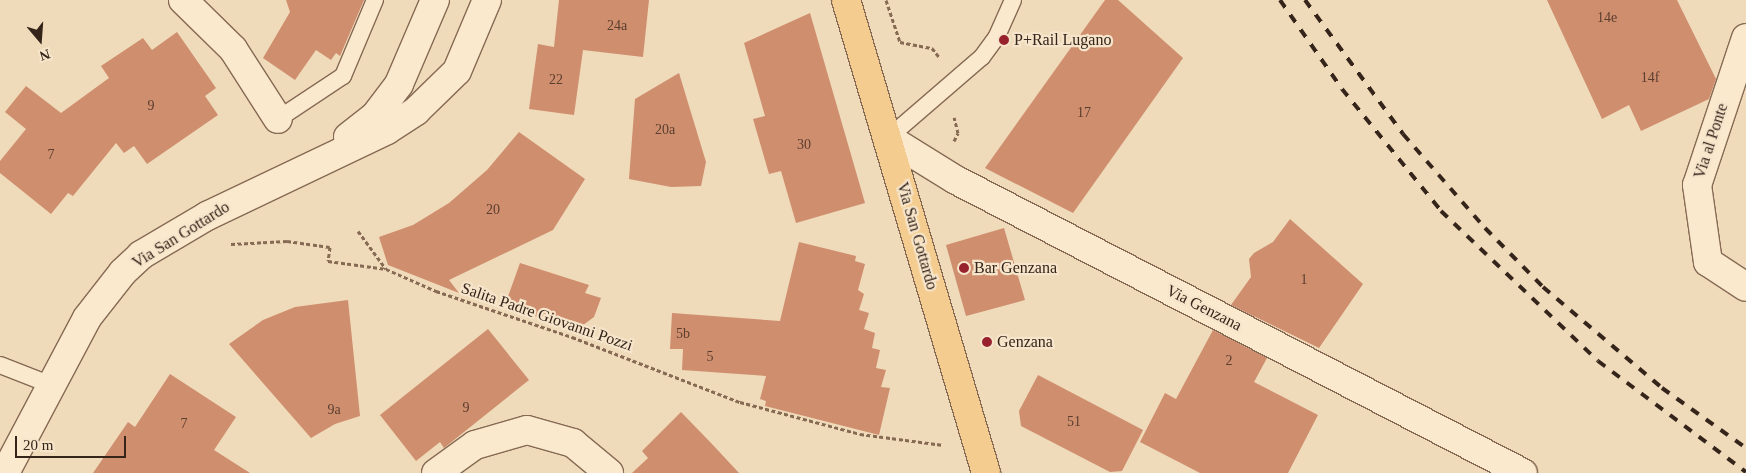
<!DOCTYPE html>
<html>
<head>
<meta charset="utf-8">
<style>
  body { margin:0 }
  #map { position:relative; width:1746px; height:473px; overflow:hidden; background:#efdaba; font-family:"Times New Roman",serif }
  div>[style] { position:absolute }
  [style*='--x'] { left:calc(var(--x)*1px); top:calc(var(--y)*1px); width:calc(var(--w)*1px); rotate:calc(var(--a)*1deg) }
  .building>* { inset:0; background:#cf8e6e }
  .path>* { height:3px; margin-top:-1.5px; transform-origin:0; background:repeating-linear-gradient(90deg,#866a54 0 4px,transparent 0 6.5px) }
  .roads { filter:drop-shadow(1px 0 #866a54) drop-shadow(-1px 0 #866a54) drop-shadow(0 1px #866a54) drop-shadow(0 -1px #866a54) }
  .service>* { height:16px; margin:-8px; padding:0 8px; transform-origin:8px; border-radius:8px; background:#fae9cd }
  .minor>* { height:28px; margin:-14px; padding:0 14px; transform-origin:14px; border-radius:14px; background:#fae9cd }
  .secondary>* { height:28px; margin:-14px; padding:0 14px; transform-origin:14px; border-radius:14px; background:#fae9cd }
  .primary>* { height:28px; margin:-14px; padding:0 14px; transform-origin:14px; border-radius:14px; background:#f5cc8f }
  .rail>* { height:4px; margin-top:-2px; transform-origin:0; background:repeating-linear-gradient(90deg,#34241a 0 9px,transparent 0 18px) }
  .dots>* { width:14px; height:14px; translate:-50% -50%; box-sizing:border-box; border:2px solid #f6e5ca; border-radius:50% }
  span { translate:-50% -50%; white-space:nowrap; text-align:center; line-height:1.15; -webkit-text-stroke:4.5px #f6e5ca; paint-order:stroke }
  .number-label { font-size:14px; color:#5b3e2f }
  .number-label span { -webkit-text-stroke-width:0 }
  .poi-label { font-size:16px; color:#34241a }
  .left { translate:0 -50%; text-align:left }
  .street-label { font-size:16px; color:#34241a }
  .north { position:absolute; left:15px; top:15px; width:50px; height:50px; -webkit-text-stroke:4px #f6e5ca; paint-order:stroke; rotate:162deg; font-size:14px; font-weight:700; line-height:20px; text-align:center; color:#34241a }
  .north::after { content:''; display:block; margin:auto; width:18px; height:22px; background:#34241a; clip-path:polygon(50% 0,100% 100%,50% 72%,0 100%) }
  .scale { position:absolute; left:15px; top:436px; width:111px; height:22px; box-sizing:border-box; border:2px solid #34241a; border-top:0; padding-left:6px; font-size:15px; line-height:18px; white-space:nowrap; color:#34241a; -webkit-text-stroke:4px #f6e5ca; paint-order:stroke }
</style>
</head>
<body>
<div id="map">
  <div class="building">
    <i style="clip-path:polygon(286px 0,364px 0,340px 56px,336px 53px,331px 60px,316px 50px,295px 80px,263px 58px,290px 12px)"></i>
    <i style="clip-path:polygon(559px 0,649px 0,643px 57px,583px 50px,574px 115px,529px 109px,538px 44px,554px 47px)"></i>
    <i style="clip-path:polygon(1105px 0,1118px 0,1183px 58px,1073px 213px,985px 168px)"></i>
    <i style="clip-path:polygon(1547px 0,1677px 0,1716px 79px,1709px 99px,1641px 131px,1629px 105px,1602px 119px)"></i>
    <i style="clip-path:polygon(810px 13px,865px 203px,796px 223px,781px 171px,769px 174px,753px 119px,765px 116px,744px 43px)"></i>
    <i style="clip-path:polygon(177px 32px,216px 88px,205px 96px,218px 115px,147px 164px,134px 146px,124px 153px,116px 143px,73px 196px,68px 193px,51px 214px,0 173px,0 161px,26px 129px,5px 112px,26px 86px,61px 113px,109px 78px,101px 66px,143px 38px,152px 50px)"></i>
    <i style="clip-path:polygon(679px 73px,706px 162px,701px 186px,671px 187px,629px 179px,635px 99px)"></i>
    <i style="clip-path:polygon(519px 132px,585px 179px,553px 230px,449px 280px,459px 293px,388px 265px,379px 237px,413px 225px,449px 203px,487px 170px)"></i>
    <i style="clip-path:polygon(1290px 219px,1363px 284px,1319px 348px,1231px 305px,1251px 277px,1249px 259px,1254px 253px,1273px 242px)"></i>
    <i style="clip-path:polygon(1004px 228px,1025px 300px,966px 316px,946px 245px)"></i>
    <i style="clip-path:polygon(799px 242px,856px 256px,855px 261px,865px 264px,858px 290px,864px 294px,859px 310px,869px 313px,864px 329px,875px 333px,872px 348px,880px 350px,876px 368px,886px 370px,881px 387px,890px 388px,879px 435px,765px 406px,766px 401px,760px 399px,766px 376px,682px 370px,683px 349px,670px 349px,672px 313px,780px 321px)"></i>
    <i style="clip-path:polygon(520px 263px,589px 285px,585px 293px,601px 298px,594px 317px,575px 331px,505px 305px)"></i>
    <i style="clip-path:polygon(348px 300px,360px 416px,335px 424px,311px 438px,229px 344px,263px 320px,295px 307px)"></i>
    <i style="clip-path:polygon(488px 329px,529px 380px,444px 448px,440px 442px,416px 461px,380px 415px)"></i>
    <i style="clip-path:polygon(1213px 330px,1267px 358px,1254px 382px,1318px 415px,1288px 473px,1200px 473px,1140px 442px,1165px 393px,1176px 399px)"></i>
    <i style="clip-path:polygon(170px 374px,236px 417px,214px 450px,250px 473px,93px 473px,128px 422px,135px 427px)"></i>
    <i style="clip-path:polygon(1038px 375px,1143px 430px,1122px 471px,1110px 472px,1021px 426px,1019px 411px)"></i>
    <i style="clip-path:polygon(681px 412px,712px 444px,739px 473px,632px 473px,648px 458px,642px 451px)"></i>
  </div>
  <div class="path">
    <i style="--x:886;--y:0;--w:44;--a:71.6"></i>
    <i style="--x:900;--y:42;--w:33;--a:11"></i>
    <i style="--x:932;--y:48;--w:11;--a:52"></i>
    <i style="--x:954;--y:141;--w:9;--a:-63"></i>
    <i style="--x:958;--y:133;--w:16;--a:-104"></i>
    <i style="--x:358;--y:231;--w:47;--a:53.6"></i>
    <i style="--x:231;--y:244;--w:56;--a:-3.1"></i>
    <i style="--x:287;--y:241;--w:43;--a:7.9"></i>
    <i style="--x:330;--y:247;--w:14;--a:98"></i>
    <i style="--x:328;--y:261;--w:59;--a:7.9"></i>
    <i style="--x:386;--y:269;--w:55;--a:23.7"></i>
    <i style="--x:436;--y:291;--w:144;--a:18.7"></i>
    <i style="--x:572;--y:337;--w:180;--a:21.2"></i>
    <i style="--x:740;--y:402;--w:124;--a:14.9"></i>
    <i style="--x:860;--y:434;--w:84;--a:7.5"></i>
  </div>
  <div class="roads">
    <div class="service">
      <i style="--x:278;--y:119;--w:78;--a:-33.5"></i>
      <i style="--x:343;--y:76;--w:82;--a:-67.2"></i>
      <i style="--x:888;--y:138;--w:124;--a:-40.8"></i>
      <i style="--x:982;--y:57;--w:26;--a:-54"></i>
      <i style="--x:997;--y:36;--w:39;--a:-66"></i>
      <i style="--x:0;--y:365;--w:55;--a:21.4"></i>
    </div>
    <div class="minor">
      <i style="--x:183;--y:0;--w:70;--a:44.4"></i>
      <i style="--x:233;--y:49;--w:83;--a:57.3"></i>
      <i style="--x:1746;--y:38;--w:155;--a:108.4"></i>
      <i style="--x:1697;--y:185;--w:78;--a:81.9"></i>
      <i style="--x:1708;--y:262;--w:45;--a:33.3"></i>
      <i style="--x:888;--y:138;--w:80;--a:31.7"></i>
      <i style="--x:956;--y:180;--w:638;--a:27.33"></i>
      <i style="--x:436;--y:473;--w:48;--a:-35.7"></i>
      <i style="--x:475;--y:445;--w:54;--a:-16.1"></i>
      <i style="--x:527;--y:430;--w:48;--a:15.8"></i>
      <i style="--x:573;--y:443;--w:47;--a:39.8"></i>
    </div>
    <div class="secondary">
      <i style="--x:348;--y:137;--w:34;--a:-38"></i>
      <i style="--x:375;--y:116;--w:40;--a:-53"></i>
      <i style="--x:399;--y:84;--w:91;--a:-66.8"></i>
      <i style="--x:5;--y:473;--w:175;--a:-62.1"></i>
      <i style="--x:87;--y:318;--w:58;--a:-52"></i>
      <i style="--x:123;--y:272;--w:25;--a:-43"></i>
      <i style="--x:141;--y:255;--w:77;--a:-30.6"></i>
      <i style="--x:207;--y:216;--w:199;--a:-25.5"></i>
      <i style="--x:387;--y:130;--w:35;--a:-33"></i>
      <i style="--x:416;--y:111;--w:57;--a:-44.3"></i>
      <i style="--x:457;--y:71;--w:77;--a:-67.1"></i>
    </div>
    <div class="primary">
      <i style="--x:846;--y:0;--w:493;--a:73.5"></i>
    </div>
  </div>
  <div class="rail">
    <i style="--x:1280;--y:0;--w:108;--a:55.1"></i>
    <i style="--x:1342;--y:89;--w:157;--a:50.9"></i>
    <i style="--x:1441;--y:211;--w:217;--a:43.7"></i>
    <i style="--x:1598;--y:361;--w:185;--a:36.9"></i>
    <i style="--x:1305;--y:0;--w:166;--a:53.8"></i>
    <i style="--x:1403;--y:134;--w:125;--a:48.9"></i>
    <i style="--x:1485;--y:228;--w:83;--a:45.5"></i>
    <i style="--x:1543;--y:287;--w:156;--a:40.3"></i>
    <i style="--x:1662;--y:388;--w:103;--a:35.5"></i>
  </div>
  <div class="dots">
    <i style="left:1004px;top:40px;background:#97222e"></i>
    <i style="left:964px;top:268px;background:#97222e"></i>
    <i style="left:987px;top:342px;background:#97222e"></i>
  </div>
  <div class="number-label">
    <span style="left:1607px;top:18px">14e</span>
    <span style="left:617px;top:26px">24a</span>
    <span style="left:1650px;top:78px">14f</span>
    <span style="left:556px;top:80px">22</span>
    <span style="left:151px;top:106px">9</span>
    <span style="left:1084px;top:113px">17</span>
    <span style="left:665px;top:130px">20a</span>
    <span style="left:804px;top:145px">30</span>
    <span style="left:51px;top:155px">7</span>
    <span style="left:493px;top:210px">20</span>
    <span style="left:1304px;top:280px">1</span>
    <span style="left:683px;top:334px">5b</span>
    <span style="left:710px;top:357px">5</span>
    <span style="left:1229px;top:361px">2</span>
    <span style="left:466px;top:408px">9</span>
    <span style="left:334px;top:410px">9a</span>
    <span style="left:1074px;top:422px">51</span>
    <span style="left:184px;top:424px">7</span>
  </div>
  <div class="poi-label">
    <span class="left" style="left:1014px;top:40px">P+Rail Lugano</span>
    <span class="left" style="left:974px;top:268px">Bar Genzana</span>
    <span class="left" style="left:997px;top:342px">Genzana</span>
  </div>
  <div class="street-label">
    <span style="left:1711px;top:141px;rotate:-72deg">Via al Ponte</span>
    <span style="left:181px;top:235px;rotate:-32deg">Via San Gottardo</span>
    <span style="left:917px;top:236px;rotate:74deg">Via San Gottardo</span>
    <span style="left:1204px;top:308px;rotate:27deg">Via Genzana</span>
    <span style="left:547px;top:317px;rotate:19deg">Salita Padre Giovanni Pozzi</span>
  </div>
  <div class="north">N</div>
  <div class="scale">20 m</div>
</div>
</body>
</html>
